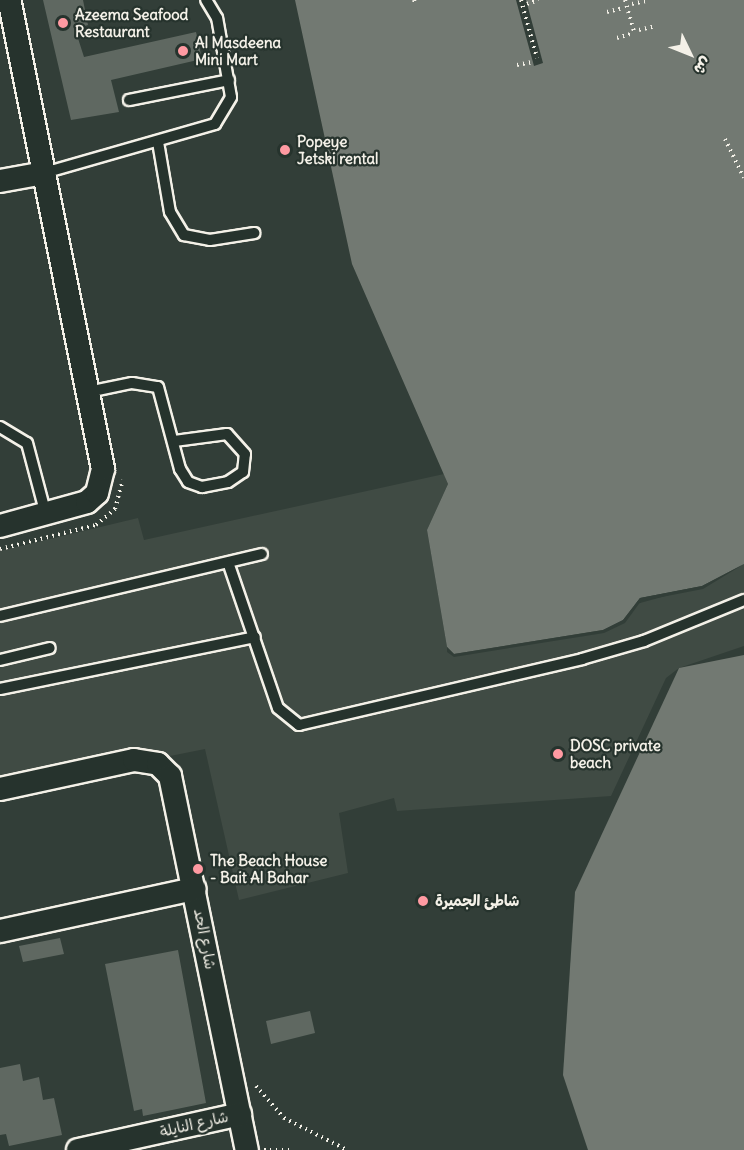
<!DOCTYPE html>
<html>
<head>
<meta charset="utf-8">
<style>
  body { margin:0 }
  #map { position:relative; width:744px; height:1150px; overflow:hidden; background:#323e38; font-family:Delius,"Playpen Sans Arabic",sans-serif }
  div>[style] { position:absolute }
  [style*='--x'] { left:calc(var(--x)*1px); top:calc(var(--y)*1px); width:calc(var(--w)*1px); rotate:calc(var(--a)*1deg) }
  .built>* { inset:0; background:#404b44 }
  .water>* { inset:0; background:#727972 }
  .pier>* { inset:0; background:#323e38 }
  .building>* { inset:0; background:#5f6861 }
  .path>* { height:4px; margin-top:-2px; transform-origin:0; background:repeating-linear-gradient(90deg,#f4f1e8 0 1.5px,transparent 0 6px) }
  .roads { filter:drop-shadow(2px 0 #f4f1e8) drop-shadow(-2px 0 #f4f1e8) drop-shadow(0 2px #f4f1e8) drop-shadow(0 -2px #f4f1e8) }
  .lane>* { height:10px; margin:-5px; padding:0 5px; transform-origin:5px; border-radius:5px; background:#26332d }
  .street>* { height:22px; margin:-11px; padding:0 11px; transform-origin:11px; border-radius:11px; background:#26332d }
  .dots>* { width:16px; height:16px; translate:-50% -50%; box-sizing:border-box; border:3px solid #26332d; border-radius:50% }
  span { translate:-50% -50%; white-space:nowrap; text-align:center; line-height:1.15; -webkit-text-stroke:4.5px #26332d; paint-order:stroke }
  .poi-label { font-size:15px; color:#f4f1e8; font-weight:700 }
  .left { translate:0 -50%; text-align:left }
  .street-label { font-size:15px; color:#f4f1e8 }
  .north { position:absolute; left:660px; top:24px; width:60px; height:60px; -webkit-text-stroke:4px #26332d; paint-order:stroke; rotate:133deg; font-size:16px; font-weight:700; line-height:24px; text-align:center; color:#f4f1e8 }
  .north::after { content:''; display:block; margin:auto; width:21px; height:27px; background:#f4f1e8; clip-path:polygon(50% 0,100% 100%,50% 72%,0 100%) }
</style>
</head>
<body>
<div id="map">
  <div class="built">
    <i style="clip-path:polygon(444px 474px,448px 484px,427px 530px,447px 647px,454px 654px,702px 586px,744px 563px,744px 646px,679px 668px,666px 678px,611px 796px,397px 811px,394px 798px,339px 813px,348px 873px,239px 900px,205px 749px,0 790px,0 551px,138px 518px,144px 540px)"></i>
  </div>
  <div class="water">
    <i style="clip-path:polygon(295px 0,744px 0,744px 564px,702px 586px,640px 598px,623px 620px,603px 630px,454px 654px,447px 647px,427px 530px,448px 484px,352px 264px)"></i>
    <i style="clip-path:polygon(744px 655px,744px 1150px,588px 1150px,563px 1075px,575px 892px,679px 668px)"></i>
  </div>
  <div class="pier">
    <i style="clip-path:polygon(516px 0,526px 0,543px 63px,534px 66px)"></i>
    <i style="clip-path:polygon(744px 564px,703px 589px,641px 601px,625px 623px,604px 633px,454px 657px,447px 652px,447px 647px,454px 654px,603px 630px,623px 620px,640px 598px,702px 586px)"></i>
  </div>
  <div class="building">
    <i style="clip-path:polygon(43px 0,83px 0,88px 25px,75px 29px,84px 57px,196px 32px,202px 59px,111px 80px,119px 112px,71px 120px)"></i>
    <i style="clip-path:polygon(60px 938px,64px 954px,23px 962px,19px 946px)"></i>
    <i style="clip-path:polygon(178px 950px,206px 1103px,143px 1116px,142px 1109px,134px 1111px,105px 964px)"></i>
    <i style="clip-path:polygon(310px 1011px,315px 1033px,271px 1044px,266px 1021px)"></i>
    <i style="clip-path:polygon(20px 1064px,23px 1081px,39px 1077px,43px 1100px,54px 1098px,62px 1135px,9px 1146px,6px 1134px,0 1135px,0 1068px)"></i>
  </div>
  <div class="path">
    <i style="--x:414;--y:0;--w:3;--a:72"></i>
    <i style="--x:521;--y:0;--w:60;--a:74.6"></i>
    <i style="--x:625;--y:0;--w:33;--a:74"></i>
    <i style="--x:527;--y:4;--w:12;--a:-20"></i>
    <i style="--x:632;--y:4;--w:14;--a:-12"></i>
    <i style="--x:607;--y:12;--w:16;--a:-14"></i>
    <i style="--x:639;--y:30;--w:17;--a:-13"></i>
    <i style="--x:617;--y:38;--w:14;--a:-17"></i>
    <i style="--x:517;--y:65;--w:16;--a:-11"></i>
    <i style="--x:725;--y:139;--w:43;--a:64"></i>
    <i style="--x:0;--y:549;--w:99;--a:-14"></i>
    <i style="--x:96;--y:525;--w:25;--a:-40"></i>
    <i style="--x:115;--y:509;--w:30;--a:-75"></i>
    <i style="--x:256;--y:1086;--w:43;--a:48.8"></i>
    <i style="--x:284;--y:1118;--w:71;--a:26.9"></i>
    <i style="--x:264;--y:1150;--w:30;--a:0"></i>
  </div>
  <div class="roads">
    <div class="lane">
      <i style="--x:129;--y:100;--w:102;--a:-11.3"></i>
      <i style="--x:158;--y:142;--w:71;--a:80.3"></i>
      <i style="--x:170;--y:212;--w:27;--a:59"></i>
      <i style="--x:184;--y:235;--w:26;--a:11"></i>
      <i style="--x:210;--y:240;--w:45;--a:-9"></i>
      <i style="--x:44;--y:173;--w:178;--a:-16"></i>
      <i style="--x:215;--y:124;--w:31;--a:-59"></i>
      <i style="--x:231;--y:97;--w:80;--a:-100"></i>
      <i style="--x:217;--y:18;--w:21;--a:-121"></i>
      <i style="--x:88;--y:392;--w:45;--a:-11.6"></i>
      <i style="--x:132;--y:383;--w:26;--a:9"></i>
      <i style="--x:158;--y:387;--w:85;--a:75"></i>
      <i style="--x:180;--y:469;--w:15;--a:58"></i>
      <i style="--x:188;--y:482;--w:15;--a:20"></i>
      <i style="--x:202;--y:487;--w:26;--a:-11"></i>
      <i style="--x:228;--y:482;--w:18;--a:-34"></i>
      <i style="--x:243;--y:472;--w:18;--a:-84"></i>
      <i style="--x:245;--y:454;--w:27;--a:-132"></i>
      <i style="--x:227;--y:434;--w:53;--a:172.5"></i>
      <i style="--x:0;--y:427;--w:31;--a:31"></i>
      <i style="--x:27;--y:443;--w:74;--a:75.2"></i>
      <i style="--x:229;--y:565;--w:151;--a:71.1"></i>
      <i style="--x:278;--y:708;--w:27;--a:39"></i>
      <i style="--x:299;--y:725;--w:291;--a:-13.1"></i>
      <i style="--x:582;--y:659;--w:65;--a:-16.2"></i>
      <i style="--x:644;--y:641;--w:108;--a:-22.3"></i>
      <i style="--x:0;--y:616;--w:269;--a:-13.3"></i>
      <i style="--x:0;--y:660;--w:51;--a:-13.5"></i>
      <i style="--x:0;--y:689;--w:260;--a:-11.5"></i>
    </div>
    <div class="street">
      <i style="--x:0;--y:181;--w:45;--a:-10.3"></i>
      <i style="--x:0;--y:526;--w:90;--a:-15.4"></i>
      <i style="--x:87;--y:502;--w:13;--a:-42"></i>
      <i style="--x:97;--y:493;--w:25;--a:-76"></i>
      <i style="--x:103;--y:469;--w:478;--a:-101.3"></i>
      <i style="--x:0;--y:789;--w:137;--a:-12.2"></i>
      <i style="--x:134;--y:760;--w:24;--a:9"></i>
      <i style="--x:158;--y:764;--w:17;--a:45"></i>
      <i style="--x:170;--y:776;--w:382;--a:78.4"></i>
      <i style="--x:0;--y:931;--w:199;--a:-12.2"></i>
      <i style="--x:78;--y:1150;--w:166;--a:-12.5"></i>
    </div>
  </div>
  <div class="dots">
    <i style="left:63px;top:23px;background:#ff9aa2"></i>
    <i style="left:183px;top:51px;background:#ff9aa2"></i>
    <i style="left:285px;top:150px;background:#ff9aa2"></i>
    <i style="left:558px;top:754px;background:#ff9aa2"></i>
    <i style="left:198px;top:869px;background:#ff9aa2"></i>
    <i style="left:423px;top:901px;background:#ff9aa2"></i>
  </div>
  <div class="poi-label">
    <span class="left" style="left:75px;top:23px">Azeema Seafood<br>Restaurant</span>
    <span class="left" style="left:195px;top:51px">Al Masdeena<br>Mini Mart</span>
    <span class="left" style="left:297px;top:150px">Popeye<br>Jetski rental</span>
    <span class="left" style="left:570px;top:754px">DOSC private<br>beach</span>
    <span class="left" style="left:210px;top:869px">The Beach House<br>- Bait Al Bahar</span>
    <span class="left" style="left:435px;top:901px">شاطئ الجميرة</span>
  </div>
  <div class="street-label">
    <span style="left:205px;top:939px;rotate:79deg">شارع الحد</span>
    <span style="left:194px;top:1124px;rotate:-13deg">شارع النايلة</span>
  </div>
  <div class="north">ش</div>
</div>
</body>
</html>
